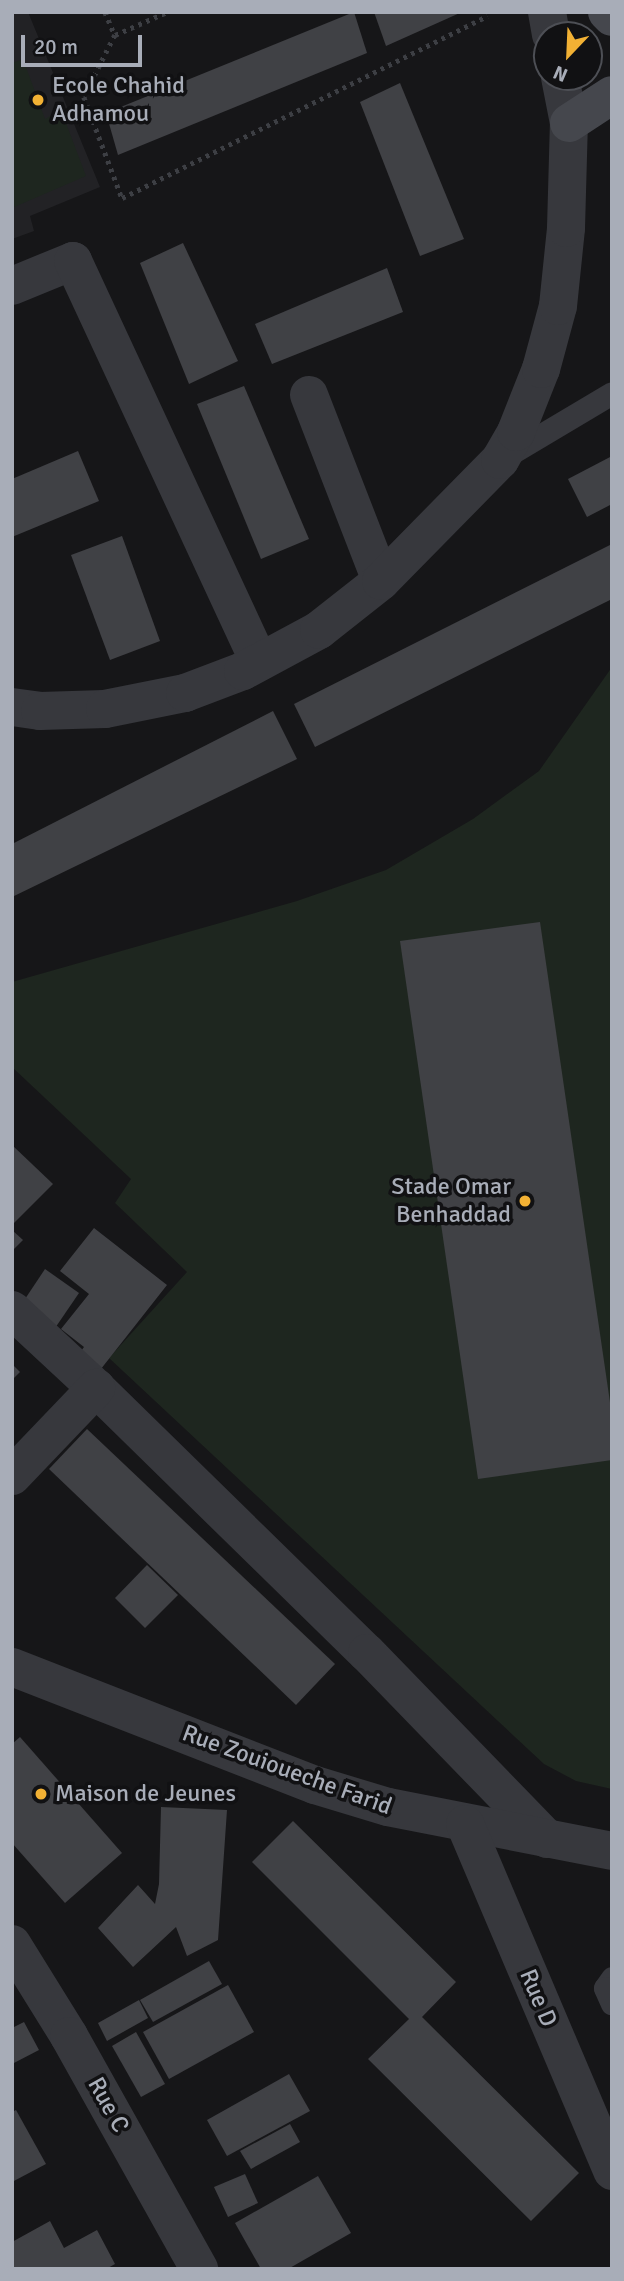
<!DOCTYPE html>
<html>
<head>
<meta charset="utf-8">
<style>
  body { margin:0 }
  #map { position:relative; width:624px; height:2281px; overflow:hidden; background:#161618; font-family:Signika,sans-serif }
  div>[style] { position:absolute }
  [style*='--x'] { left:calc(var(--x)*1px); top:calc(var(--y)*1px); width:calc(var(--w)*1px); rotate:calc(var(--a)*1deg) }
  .built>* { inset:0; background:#222225 }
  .green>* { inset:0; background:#1e261f }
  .building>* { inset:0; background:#404145 }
  .path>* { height:4.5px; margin-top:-2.25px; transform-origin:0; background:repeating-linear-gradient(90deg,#3d3f44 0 3.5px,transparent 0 8.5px) }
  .service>* { height:23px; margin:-11.5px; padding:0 11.5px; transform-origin:11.5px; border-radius:11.5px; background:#37383d }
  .minor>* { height:38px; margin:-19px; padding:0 19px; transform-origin:19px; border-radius:19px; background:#37383d }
  .secondary>* { height:38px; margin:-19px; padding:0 19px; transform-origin:19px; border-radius:19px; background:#45474d }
  .dots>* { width:19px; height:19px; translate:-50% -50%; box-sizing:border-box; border:4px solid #111113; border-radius:50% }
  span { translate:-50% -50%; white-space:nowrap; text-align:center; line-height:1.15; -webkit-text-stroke:7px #111113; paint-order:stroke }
  .poi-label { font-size:24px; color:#a8adb8 }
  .left { translate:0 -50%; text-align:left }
  .right { translate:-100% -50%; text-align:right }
  .street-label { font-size:24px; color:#a8adb8 }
  .frame { position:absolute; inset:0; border:14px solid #a8adb8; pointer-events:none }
  .north { position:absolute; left:533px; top:21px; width:70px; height:70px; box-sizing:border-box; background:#111113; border:2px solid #4d4f55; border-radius:50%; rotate:203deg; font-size:19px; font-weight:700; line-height:28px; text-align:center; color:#a8adb8 }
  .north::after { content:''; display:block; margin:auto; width:24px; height:32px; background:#f2b134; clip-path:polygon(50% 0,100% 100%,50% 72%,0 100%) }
  .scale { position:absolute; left:21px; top:35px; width:121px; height:32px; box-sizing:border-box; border:4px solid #a8adb8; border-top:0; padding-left:9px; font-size:21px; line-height:24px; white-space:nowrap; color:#a8adb8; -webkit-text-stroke:5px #111113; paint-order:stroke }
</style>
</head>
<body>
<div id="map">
  <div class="built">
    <i style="clip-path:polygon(12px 12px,28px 12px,100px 187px,30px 216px,34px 231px,12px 239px)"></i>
  </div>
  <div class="green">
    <i style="clip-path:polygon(23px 59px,45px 119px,61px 110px,86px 176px,12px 208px,12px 63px)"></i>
    <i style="clip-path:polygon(612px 667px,612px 1789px,576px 1781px,544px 1764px,109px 1358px,187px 1272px,115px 1203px,131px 1179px,12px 1067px,12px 982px,297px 901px,386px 870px,473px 819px,539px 771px)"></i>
  </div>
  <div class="building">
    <i style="clip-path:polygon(354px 12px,367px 53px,118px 155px,106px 113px)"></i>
    <i style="clip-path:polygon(374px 12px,462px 12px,386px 46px)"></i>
    <i style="clip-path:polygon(400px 83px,464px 239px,420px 256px,360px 102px)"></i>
    <i style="clip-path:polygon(183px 243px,238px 361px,189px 384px,140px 263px)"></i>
    <i style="clip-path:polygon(387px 268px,403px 312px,272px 364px,255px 324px)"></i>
    <i style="clip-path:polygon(244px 386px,309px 539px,261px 559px,197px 404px)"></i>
    <i style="clip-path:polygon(78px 451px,99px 501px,12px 537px,12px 479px)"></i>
    <i style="clip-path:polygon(612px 456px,612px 504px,587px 517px,568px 479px)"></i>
    <i style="clip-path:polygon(122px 536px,160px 641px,110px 660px,71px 555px)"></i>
    <i style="clip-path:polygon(610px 545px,612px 599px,315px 747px,294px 704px)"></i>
    <i style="clip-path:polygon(273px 711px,297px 759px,12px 897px,12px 844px)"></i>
    <i style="clip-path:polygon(540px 922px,612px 1416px,612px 1460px,478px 1479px,400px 941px)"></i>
    <i style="clip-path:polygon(12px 1145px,53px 1184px,12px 1225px)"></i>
    <i style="clip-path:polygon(94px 1228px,167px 1285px,97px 1374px,76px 1358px,84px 1347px,61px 1329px,89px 1294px,60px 1271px)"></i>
    <i style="clip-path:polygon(12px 1230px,23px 1240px,12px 1251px)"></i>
    <i style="clip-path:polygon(45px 1269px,79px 1293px,51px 1334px,17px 1311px)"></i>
    <i style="clip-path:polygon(12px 1364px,20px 1372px,12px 1380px)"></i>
    <i style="clip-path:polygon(87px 1429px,335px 1664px,296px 1705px,49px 1469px)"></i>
    <i style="clip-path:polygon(147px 1565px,178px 1595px,145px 1628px,115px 1598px)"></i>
    <i style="clip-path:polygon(20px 1737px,122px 1853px,65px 1903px,12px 1843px,12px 1744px)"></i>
    <i style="clip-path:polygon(161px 1807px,227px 1810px,218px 1940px,187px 1956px,176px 1927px,133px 1967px,98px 1928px,138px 1885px,155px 1904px,159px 1884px)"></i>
    <i style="clip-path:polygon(293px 1821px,456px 1982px,422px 2017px,579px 2173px,531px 2221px,368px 2059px,409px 2019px,252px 1862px)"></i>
    <i style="clip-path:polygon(209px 1961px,222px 1984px,153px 2022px,140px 2000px)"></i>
    <i style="clip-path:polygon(228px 1985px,254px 2032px,169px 2079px,143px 2032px)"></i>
    <i style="clip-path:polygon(139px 2000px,148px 2018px,107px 2041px,98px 2023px)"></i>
    <i style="clip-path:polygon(24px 2022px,39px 2050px,12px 2064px,12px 2028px)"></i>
    <i style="clip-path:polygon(136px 2032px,165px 2084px,141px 2097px,112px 2046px)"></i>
    <i style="clip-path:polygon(289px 2074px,310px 2111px,227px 2156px,207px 2120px)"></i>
    <i style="clip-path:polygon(16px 2110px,46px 2164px,12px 2182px,12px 2112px)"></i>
    <i style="clip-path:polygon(290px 2124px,300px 2142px,251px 2169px,240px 2151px)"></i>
    <i style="clip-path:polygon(245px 2174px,258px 2203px,228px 2217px,214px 2187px)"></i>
    <i style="clip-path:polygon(318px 2176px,351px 2233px,288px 2269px,261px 2269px,235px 2223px)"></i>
    <i style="clip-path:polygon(50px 2221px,64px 2248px,97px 2230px,115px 2264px,106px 2269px,12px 2269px,12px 2242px)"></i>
  </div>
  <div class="path">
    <i style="--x:105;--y:12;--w:25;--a:67"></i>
    <i style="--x:115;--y:35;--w:69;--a:116.6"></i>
    <i style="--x:84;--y:97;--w:108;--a:69.4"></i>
    <i style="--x:122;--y:198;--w:408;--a:-26.5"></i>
    <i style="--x:115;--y:35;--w:57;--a:-23.9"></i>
  </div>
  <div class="service">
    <i style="--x:506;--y:456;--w:123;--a:-30.7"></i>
    <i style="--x:612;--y:1978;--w:12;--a:125"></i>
    <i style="--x:605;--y:1988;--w:17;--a:66"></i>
  </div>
  <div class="minor">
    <i style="--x:547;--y:12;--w:23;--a:80"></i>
    <i style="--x:12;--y:286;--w:66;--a:-22.3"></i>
    <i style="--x:73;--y:261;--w:442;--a:65.1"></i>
    <i style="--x:309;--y:395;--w:199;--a:68.8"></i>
    <i style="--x:12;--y:707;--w:28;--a:8"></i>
    <i style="--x:40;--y:711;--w:65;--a:-1.8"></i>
    <i style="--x:105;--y:709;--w:82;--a:-11.3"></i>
    <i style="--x:185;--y:693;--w:62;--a:-20.8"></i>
    <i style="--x:243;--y:671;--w:86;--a:-28.3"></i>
    <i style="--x:319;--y:630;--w:79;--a:-38.3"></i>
    <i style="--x:381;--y:581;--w:170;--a:-45.5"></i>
    <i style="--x:500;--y:460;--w:32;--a:-60"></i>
    <i style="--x:516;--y:432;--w:68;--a:-68.4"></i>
    <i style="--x:541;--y:369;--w:65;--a:-74.9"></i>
    <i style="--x:558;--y:306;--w:78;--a:-84.1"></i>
    <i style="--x:566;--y:228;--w:105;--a:-88.4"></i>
    <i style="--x:569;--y:123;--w:47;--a:-101.1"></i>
    <i style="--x:12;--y:1310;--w:115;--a:42.9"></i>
    <i style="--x:96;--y:1388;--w:379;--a:44.4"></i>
    <i style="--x:367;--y:1653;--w:259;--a:45.9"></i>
    <i style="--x:12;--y:1476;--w:122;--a:-46.3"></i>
    <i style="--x:12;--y:1667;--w:325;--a:21.3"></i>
    <i style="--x:315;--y:1785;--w:76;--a:16.8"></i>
    <i style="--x:388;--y:1807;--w:228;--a:11.1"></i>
    <i style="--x:465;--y:1824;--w:377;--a:67"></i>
    <i style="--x:12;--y:1944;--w:108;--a:58.2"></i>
    <i style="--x:69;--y:2036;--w:267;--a:60.8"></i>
  </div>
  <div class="secondary">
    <i style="--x:607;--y:12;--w:7;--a:45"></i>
    <i style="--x:569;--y:123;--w:51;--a:-33.1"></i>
  </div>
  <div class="dots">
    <i style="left:38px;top:100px;background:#f2b134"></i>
    <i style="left:525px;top:1201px;background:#f2b134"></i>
    <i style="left:41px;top:1794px;background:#f2b134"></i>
  </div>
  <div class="poi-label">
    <span class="left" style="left:52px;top:100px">Ecole Chahid<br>Adhamou</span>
    <span class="right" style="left:511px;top:1201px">Stade Omar<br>Benhaddad</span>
    <span class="left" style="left:55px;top:1794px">Maison de Jeunes</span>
  </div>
  <div class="street-label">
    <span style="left:287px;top:1770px;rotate:20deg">Rue Zouioueche Farid</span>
    <span style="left:538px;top:1998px;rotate:67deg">Rue D</span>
    <span style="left:108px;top:2105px;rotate:61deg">Rue C</span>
  </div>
  <div class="frame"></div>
  <div class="north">N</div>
  <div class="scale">20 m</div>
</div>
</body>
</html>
